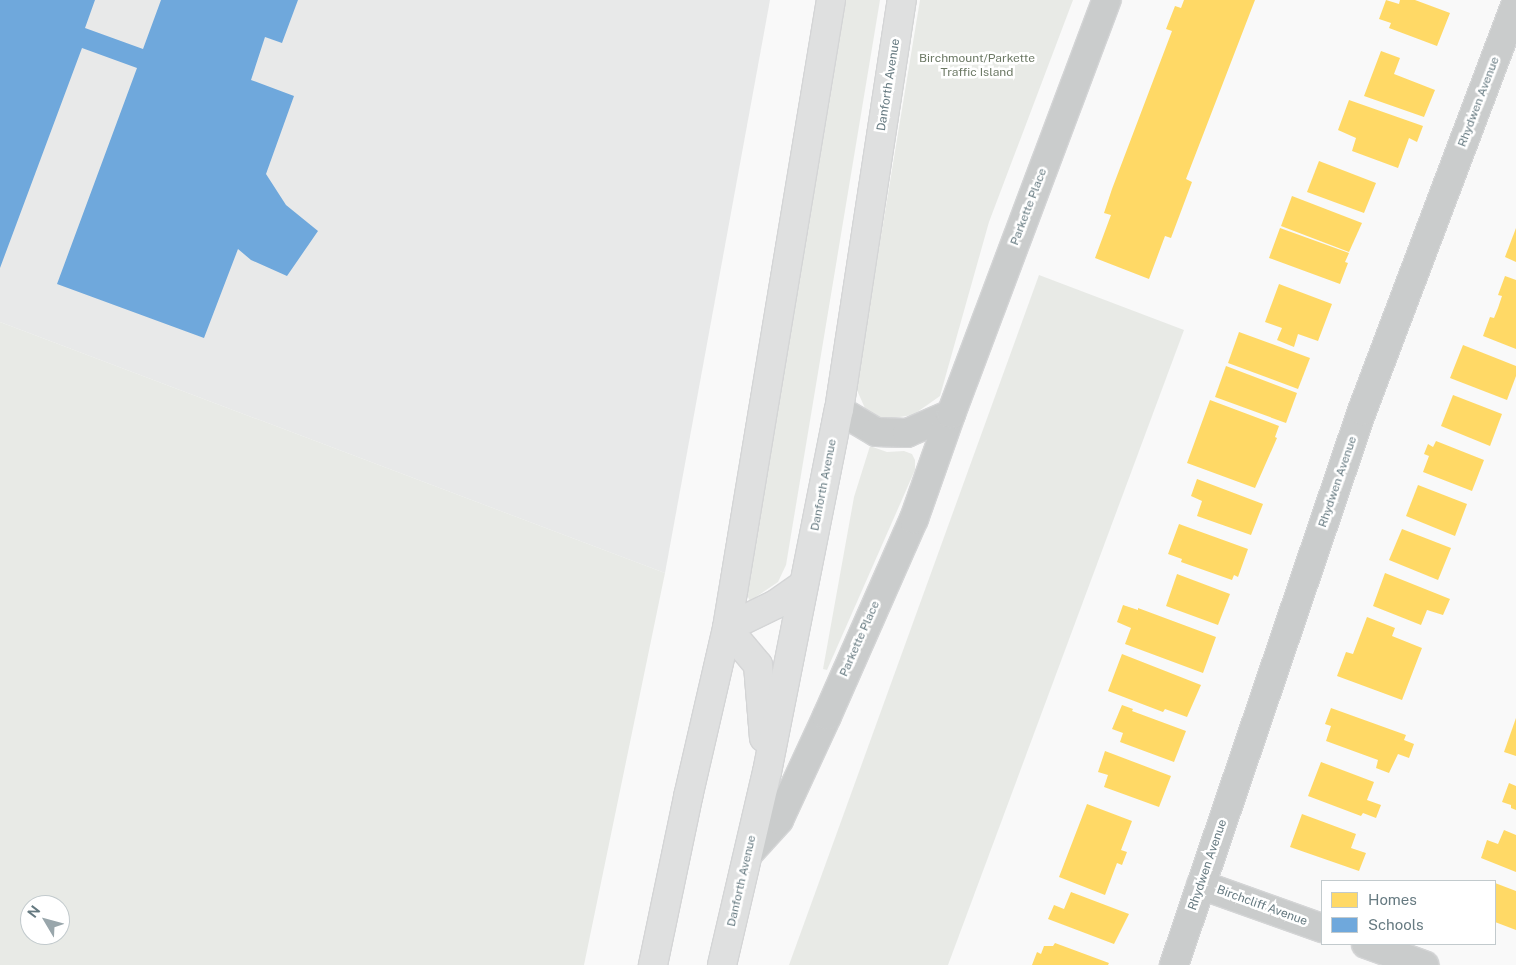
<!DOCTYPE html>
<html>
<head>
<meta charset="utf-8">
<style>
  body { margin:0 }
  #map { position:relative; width:1516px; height:965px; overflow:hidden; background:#f9f9f9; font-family:"Public Sans",sans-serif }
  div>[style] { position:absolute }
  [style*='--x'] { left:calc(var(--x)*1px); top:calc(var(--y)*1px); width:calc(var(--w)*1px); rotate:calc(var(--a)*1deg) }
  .built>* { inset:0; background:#e8e9e9 }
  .green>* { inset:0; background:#e8eae6 }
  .homes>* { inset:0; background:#ffd966 }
  .schools>* { inset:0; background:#6fa8dc }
  .roads { filter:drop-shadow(1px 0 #d4d5d6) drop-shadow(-1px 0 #d4d5d6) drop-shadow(0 1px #d4d5d6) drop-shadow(0 -1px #d4d5d6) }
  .street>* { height:28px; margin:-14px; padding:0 14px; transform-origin:14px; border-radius:14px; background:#cacccc }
  .primary>* { height:28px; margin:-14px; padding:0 14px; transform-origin:14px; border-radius:14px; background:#dfe0e0 }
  span { translate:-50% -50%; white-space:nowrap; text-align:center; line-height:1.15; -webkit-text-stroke:5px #fff; paint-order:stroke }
  .park-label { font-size:12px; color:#6c7965 }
  .street-label { font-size:12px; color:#667a81 }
  .legend { position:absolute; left:1321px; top:880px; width:175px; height:65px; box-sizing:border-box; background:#fff; border:1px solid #c2cacd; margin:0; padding:6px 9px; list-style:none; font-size:15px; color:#667a81 }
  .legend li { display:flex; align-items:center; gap:10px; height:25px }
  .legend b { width:25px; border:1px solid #c2cacd }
  .north { position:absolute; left:20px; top:895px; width:50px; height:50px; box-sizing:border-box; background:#fff; border:1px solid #c2cacd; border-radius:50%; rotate:307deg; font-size:14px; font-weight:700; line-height:20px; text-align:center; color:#667a81 }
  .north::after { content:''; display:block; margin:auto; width:18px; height:22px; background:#99a6ab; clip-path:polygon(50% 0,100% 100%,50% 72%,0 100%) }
</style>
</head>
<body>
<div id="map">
  <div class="built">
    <i style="clip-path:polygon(0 0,770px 0,665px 573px,0 322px)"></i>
  </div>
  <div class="green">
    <i style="clip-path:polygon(846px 0,880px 0,786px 565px,778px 582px,750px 601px,747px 595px)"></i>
    <i style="clip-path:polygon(920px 0,1073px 0,989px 222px,940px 396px,913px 415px,886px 419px,868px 415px,856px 388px)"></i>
    <i style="clip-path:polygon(1039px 275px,1184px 330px,948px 965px,789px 965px)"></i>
    <i style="clip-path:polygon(evenodd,0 322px,665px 573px,584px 965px,0 965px,0 322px,30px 905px,60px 905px,60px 935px,30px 935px,30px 905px)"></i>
    <i style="clip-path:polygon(870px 446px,887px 452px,904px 451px,912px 454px,915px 460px,915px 470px,827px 670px,823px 669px,854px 497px)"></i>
  </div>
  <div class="homes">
    <i style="clip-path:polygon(1184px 0,1255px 0,1186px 179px,1192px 182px,1171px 238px,1165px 236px,1149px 279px,1095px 258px,1111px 215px,1104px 213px,1112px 189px,1172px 31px,1166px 29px,1175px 6px,1181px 8px)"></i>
    <i style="clip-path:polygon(1386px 0,1399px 4px,1400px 0,1415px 0,1450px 13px,1437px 46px,1389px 28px,1391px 23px,1379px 19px)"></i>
    <i style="clip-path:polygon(1381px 51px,1400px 58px,1394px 74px,1435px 90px,1424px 117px,1364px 96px)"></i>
    <i style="clip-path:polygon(1349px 100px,1423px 126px,1417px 142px,1409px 138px,1398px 168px,1352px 151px,1356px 138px,1338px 130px)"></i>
    <i style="clip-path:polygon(1319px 161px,1376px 183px,1364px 213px,1307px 192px)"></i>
    <i style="clip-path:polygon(1292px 196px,1362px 223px,1349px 252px,1281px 226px)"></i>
    <i style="clip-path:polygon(1280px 228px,1349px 253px,1345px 262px,1348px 263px,1340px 284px,1269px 258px)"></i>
    <i style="clip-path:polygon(1516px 228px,1516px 262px,1505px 257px)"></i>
    <i style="clip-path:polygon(1505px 276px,1516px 280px,1516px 349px,1483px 336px,1490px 317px,1494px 318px,1498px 308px,1502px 296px,1498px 295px)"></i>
    <i style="clip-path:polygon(1279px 284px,1332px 304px,1318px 341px,1298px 334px,1294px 347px,1277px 340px,1282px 328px,1265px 322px)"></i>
    <i style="clip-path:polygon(1239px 332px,1310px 358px,1298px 389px,1228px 363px)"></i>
    <i style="clip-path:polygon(1463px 345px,1516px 366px,1516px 376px,1507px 400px,1450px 378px)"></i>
    <i style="clip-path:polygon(1226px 366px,1297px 393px,1286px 423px,1215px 397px)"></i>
    <i style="clip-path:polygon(1453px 395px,1502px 414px,1490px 446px,1441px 426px)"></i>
    <i style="clip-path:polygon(1210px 400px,1279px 426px,1275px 437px,1277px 438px,1255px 488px,1187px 463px)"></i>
    <i style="clip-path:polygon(1436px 441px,1484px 460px,1472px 491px,1423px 472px,1429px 456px,1424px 454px,1428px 444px,1433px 447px)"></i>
    <i style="clip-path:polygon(1197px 479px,1263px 504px,1251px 535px,1197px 516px,1202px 501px,1191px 496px)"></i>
    <i style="clip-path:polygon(1418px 485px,1467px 504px,1455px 536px,1406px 516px)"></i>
    <i style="clip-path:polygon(1179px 524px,1248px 549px,1238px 577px,1234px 575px,1232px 580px,1181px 562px,1182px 559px,1168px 554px)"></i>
    <i style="clip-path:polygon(1402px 529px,1451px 548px,1438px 580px,1389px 560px)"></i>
    <i style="clip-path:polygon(1385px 573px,1450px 599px,1443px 615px,1427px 610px,1421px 625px,1373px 606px)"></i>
    <i style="clip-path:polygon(1177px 574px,1230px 594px,1218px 625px,1166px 606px)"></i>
    <i style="clip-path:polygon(1123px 605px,1138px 610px,1138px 608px,1216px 637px,1203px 673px,1125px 644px,1131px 628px,1117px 622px)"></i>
    <i style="clip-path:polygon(1367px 617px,1395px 628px,1392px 636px,1422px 648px,1402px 700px,1337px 676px,1346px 652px,1353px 654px)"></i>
    <i style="clip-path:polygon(1122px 654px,1201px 685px,1187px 717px,1165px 709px,1163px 712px,1108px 691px)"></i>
    <i style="clip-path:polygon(1122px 705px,1133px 709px,1132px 711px,1186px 731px,1174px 762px,1120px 742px,1123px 733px,1112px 729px)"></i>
    <i style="clip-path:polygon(1331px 708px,1406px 735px,1404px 740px,1414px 744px,1409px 758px,1398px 754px,1389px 773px,1376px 768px,1378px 760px,1326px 741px,1331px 726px,1325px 724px)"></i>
    <i style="clip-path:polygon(1516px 718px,1516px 756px,1504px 752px)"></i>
    <i style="clip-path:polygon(1105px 751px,1171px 776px,1159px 807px,1104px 787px,1108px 775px,1098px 772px)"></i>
    <i style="clip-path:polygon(1321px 762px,1374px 782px,1367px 800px,1381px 805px,1376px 818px,1363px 813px,1361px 816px,1308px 796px)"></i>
    <i style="clip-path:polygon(1509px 783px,1516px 786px,1516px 810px,1511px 808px,1511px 805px,1502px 802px)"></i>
    <i style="clip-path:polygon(1087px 804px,1132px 821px,1121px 850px,1127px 852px,1122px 865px,1117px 863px,1105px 895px,1059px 877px)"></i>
    <i style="clip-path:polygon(1302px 814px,1356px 834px,1351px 848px,1366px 853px,1359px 871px,1290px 847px)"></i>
    <i style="clip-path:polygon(1504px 830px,1516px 835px,1516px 872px,1481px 858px,1487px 840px,1498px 844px)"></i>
    <i style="clip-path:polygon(1495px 883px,1516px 891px,1516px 930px,1495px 922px)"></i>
    <i style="clip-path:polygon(1071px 892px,1129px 914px,1114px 944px,1048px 919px,1054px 905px,1064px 909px)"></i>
    <i style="clip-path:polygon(1055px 943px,1109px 963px,1108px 965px,1032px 965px,1037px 952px,1041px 954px,1044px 946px,1053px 946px)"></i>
  </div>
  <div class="schools">
    <i style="clip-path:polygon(0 0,95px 0,85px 28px,143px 49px,161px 0,298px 0,282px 43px,265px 37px,251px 80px,294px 96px,266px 174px,286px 205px,318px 231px,287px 276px,251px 260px,238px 249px,204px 338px,57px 284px,137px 68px,82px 48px,0 268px)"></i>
  </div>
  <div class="roads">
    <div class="street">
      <i style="--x:839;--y:410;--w:43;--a:30.7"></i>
      <i style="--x:876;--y:432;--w:31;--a:2"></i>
      <i style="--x:907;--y:433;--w:48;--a:-23.4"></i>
      <i style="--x:749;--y:853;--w:45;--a:-47.7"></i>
      <i style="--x:779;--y:820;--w:115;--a:-65.2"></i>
      <i style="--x:827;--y:716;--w:215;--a:-66.2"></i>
      <i style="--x:914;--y:519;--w:111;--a:-70.6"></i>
      <i style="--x:951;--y:414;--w:442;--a:-69.4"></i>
      <i style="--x:1201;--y:885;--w:128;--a:19.6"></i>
      <i style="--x:1366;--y:944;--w:62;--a:19.9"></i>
      <i style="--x:1174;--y:965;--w:585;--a:-71.26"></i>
      <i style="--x:1362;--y:411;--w:436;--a:-69.3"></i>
    </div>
    <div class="primary">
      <i style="--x:727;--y:628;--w:48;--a:50"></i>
      <i style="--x:758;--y:665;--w:73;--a:85.3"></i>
      <i style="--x:727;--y:628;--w:55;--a:-26.1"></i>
      <i style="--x:776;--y:604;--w:33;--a:-35"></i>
      <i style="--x:653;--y:965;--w:172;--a:-78.2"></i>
      <i style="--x:688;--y:797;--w:173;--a:-77"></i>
      <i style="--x:727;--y:628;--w:637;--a:-80.6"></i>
      <i style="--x:722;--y:965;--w:198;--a:-76.9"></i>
      <i style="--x:767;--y:772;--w:369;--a:-78.8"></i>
      <i style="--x:839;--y:410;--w:415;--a:-81.3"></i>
    </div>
  </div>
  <div class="park-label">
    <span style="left:977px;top:66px">Birchmount/Parkette<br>Traffic Island</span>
  </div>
  <div class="street-label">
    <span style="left:889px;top:85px;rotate:-81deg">Danforth Avenue</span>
    <span style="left:1479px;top:102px;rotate:-69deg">Rhydwen Avenue</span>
    <span style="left:1029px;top:207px;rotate:-69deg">Parkette Place</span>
    <span style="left:1338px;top:482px;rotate:-71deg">Rhydwen Avenue</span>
    <span style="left:824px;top:485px;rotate:-79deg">Danforth Avenue</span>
    <span style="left:860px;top:639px;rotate:-66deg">Parkette Place</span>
    <span style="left:1208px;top:865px;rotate:-71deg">Rhydwen Avenue</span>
    <span style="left:742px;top:881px;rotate:-77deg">Danforth Avenue</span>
    <span style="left:1262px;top:906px;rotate:20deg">Birchcliff Avenue</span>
  </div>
  <ul class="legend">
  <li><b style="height:14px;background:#ffd966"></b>Homes</li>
  <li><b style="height:14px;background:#6fa8dc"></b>Schools</li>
  </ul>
  <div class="north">N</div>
</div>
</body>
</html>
